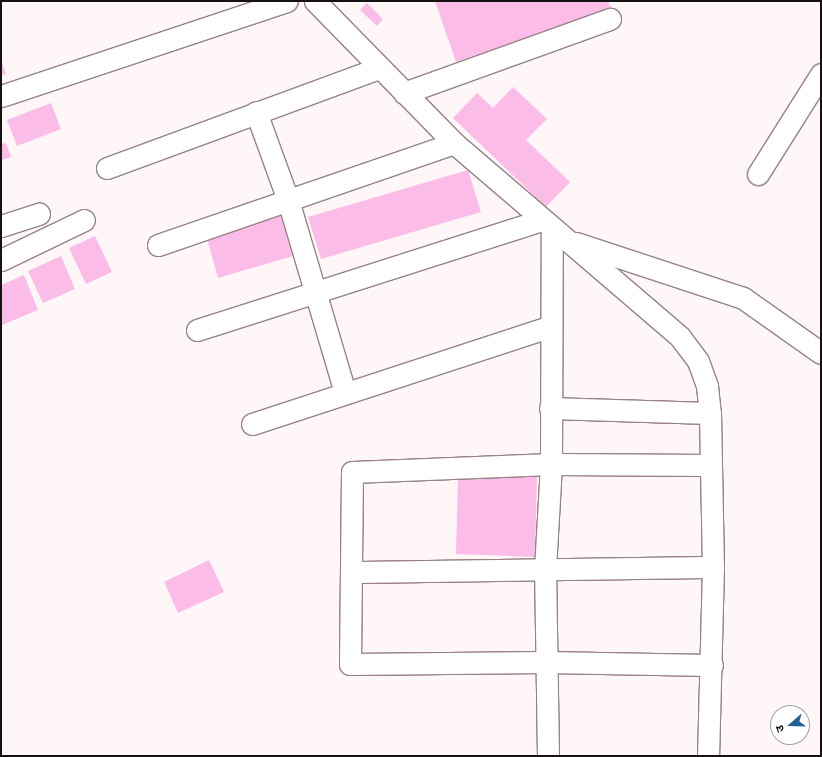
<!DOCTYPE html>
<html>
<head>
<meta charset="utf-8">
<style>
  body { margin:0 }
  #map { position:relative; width:822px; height:757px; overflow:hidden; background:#fff6f8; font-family:Barlow,"Noto Sans Devanagari",sans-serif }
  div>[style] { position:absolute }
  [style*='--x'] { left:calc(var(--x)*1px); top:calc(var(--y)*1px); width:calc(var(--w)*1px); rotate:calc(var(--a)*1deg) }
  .building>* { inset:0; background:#fbbde8 }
  .roads { filter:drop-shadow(1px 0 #968287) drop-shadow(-1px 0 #968287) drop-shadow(0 1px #968287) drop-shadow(0 -1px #968287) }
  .minor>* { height:21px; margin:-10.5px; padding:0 10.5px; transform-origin:10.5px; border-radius:10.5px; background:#fff }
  span { translate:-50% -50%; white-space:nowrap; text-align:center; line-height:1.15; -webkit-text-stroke:3.5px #fff; paint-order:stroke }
  .frame { position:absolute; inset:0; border:2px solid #181113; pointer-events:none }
  .north { position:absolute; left:770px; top:705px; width:40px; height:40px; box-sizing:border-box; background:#fff; border:1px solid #a3a0a1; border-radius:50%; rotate:250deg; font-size:11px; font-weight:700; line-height:16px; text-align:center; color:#181113 }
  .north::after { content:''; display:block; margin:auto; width:14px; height:18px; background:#226096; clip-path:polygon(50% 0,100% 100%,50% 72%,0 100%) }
</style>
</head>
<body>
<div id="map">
  <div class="building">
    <i style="clip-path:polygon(435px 1px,608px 1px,611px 8px,456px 62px)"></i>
    <i style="clip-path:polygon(367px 3px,383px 19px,377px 26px,360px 10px)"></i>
    <i style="clip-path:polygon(1px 60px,6px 74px,1px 75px)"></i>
    <i style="clip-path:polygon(513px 87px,547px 119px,526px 140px,570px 182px,546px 207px,453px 118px,477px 93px,493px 108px)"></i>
    <i style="clip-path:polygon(51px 103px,61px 129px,17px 146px,7px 120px)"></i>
    <i style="clip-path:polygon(6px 143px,11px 157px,2px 160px,1px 144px)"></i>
    <i style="clip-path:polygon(468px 170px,481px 212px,321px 259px,308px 217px)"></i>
    <i style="clip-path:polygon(280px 213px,293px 256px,218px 278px,206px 235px)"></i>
    <i style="clip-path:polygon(95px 236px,112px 272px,86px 284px,69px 248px)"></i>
    <i style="clip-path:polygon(61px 256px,75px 289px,43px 303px,28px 271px)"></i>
    <i style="clip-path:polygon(24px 275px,38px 310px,2px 325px,1px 285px)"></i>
    <i style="clip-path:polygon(458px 474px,537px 477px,535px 557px,456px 554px)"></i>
    <i style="clip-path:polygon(209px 560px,224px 592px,178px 613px,164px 582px)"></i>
  </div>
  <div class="roads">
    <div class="minor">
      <i style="--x:315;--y:1;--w:199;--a:45.6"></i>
      <i style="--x:454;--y:143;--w:298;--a:40.6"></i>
      <i style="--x:680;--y:337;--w:30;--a:53"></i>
      <i style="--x:698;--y:361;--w:27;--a:70"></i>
      <i style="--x:707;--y:386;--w:27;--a:84"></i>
      <i style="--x:710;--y:413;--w:154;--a:88.9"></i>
      <i style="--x:713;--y:567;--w:189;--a:91.5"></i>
      <i style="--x:404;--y:93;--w:219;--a:-19.8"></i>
      <i style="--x:1;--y:96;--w:301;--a:-18.4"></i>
      <i style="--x:256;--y:112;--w:94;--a:70"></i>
      <i style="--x:288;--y:200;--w:201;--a:73.5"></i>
      <i style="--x:107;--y:168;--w:290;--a:-20.2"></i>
      <i style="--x:758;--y:174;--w:118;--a:-57.8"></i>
      <i style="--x:1;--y:226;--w:40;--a:-18"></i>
      <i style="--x:576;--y:243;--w:176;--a:18.2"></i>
      <i style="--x:743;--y:298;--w:95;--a:35.2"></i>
      <i style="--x:158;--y:245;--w:313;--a:-19"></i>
      <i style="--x:1;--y:260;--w:92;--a:-25.7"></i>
      <i style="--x:197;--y:330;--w:362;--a:-17.7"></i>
      <i style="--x:550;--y:408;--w:160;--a:1.8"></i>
      <i style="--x:252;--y:424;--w:312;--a:-18.1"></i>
      <i style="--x:710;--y:465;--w:159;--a:-179.6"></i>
      <i style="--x:551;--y:464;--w:199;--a:177.7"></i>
      <i style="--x:352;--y:472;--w:192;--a:90.6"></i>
      <i style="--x:350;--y:664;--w:195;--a:-0.6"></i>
      <i style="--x:545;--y:662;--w:167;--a:1"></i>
      <i style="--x:351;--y:572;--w:362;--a:-0.8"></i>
      <i style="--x:548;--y:756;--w:187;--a:-90.9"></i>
      <i style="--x:545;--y:569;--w:105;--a:-86.7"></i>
      <i style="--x:551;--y:464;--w:236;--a:-89.8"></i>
    </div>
  </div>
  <div class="frame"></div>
  <div class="north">उ</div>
</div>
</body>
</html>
